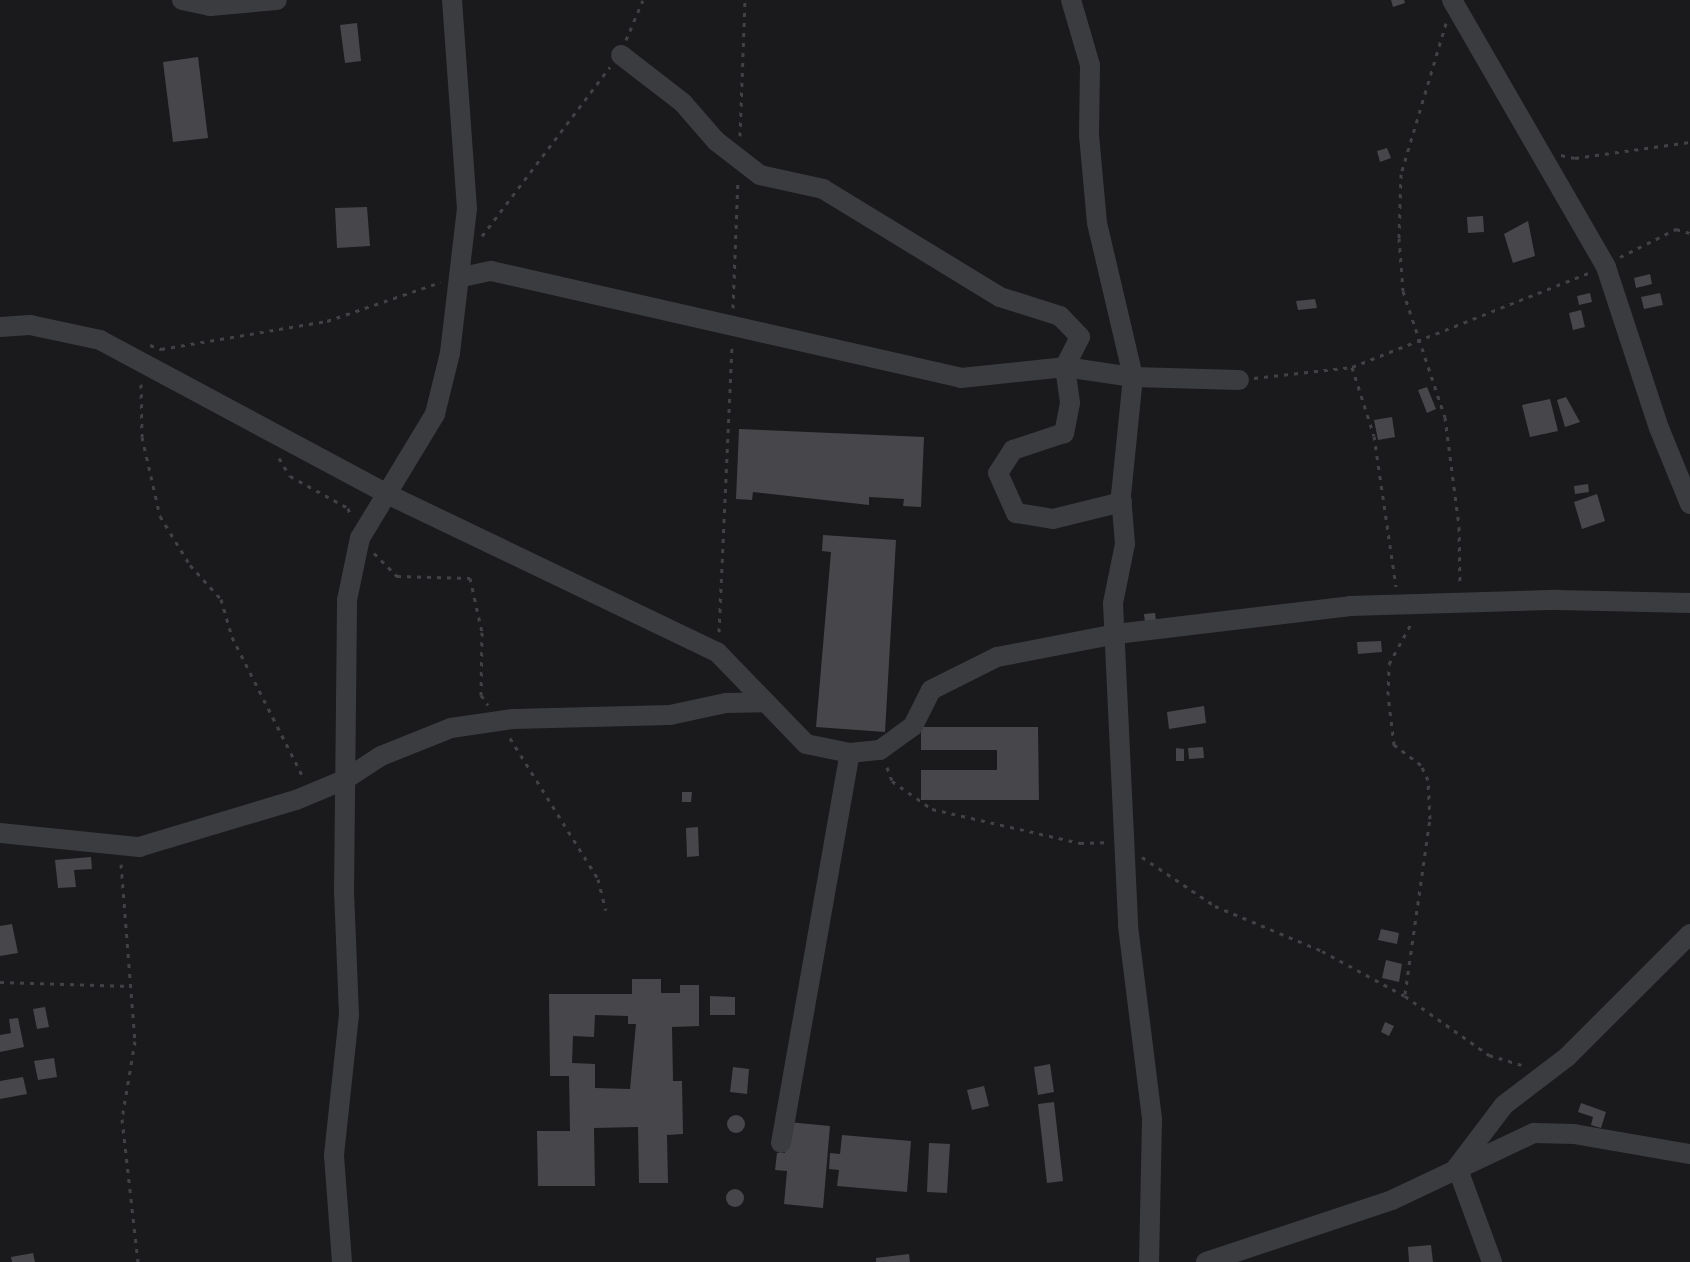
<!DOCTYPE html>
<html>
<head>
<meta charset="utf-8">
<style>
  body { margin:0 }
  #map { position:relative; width:1690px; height:1262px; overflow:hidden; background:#1a191b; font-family:Helvetica,sans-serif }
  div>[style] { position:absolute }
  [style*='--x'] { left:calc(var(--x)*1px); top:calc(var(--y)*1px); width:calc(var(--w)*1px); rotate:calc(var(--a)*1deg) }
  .building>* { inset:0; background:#47474b }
  .round { border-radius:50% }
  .path>* { height:3px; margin-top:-1.5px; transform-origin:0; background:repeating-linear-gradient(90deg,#414247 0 4px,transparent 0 10px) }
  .minor>* { height:20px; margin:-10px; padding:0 10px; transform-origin:10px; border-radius:10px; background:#3b3c40 }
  span { translate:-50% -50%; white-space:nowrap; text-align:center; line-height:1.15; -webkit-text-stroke:6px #151416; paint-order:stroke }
</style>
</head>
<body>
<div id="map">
  <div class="building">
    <i style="clip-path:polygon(1391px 0,1404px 0,1405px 3px,1393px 7px)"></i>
    <i style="clip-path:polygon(357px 23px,361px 61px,345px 63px,340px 25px)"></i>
    <i style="clip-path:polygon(198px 57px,208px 138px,173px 142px,163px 62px)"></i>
    <i style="clip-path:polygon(1387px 148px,1391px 158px,1380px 162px,1377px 151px)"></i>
    <i style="clip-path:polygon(367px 207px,370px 246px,337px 248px,335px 208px)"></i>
    <i style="clip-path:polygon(1483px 216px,1484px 232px,1468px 233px,1467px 217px)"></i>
    <i style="clip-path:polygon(1528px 221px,1535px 256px,1513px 263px,1504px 234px)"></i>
    <i style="clip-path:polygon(1650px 274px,1652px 284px,1636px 288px,1634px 278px)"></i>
    <i style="clip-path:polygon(1590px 293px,1592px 302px,1579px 305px,1577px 296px)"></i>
    <i style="clip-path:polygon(1660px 293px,1663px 305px,1644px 309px,1641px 297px)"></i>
    <i style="clip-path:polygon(1315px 299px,1317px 308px,1298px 310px,1296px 301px)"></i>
    <i style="clip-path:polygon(1581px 310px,1585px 327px,1573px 330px,1569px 313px)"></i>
    <i style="clip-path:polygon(1427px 387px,1436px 409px,1427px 413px,1418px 390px)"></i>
    <i style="clip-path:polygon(1566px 397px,1580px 422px,1565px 427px,1557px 400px)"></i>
    <i style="clip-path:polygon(1550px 399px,1558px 431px,1530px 437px,1522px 405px)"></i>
    <i style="clip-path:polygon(1392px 417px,1395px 437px,1378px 440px,1374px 420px)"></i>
    <i style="clip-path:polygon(739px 429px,924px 437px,921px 507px,903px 506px,904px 499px,869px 497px,869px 505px,753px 492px,752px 500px,736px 499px)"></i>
    <i style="clip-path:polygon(1588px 484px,1589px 492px,1575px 494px,1574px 486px)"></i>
    <i style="clip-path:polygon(1597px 494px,1605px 521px,1582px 529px,1574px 502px)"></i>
    <i style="clip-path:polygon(823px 535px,896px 540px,885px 732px,816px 727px,831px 552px,822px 551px)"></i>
    <i style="clip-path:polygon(1155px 613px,1156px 621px,1145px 622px,1144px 614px)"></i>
    <i style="clip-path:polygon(1381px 641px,1382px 652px,1358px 654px,1357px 642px)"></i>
    <i style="clip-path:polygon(1204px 706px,1206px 723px,1169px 729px,1167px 712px)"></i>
    <i style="clip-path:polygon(921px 727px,1038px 727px,1039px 800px,921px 800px,921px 770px,997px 770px,997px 750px,921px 750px)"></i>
    <i style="clip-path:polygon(1203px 747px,1204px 758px,1189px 759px,1188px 748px)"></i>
    <i style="clip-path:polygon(1176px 748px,1184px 749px,1184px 761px,1176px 761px)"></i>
    <i style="clip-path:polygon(682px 792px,692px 792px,691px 802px,682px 802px)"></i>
    <i style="clip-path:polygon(698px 827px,699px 856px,687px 857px,686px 828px)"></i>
    <i style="clip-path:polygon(91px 857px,92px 869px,74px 870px,76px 887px,58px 888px,55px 860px)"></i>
    <i style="clip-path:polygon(12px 924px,18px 953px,0 956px,0 926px)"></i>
    <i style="clip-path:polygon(1381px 929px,1399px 933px,1397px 944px,1378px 940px)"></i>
    <i style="clip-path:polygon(1386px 960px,1402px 964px,1399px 982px,1382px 978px)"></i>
    <i style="clip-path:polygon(evenodd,632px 979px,661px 979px,661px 993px,680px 993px,680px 985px,699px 985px,699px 1026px,672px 1027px,673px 1081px,682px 1081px,683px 1134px,667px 1135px,668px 1183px,639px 1183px,638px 1127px,594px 1128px,595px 1186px,538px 1186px,537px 1131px,570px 1131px,569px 1076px,550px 1076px,549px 994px,632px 994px,632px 979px,595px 1015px,628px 1016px,628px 1024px,636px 1024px,630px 1089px,595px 1088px,595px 1064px,572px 1063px,573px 1036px,594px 1037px,595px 1015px)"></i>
    <i style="clip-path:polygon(710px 996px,735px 997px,735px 1015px,710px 1015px)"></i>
    <i style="clip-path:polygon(45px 1007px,49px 1027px,37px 1029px,33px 1009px)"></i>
    <i style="clip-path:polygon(18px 1018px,24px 1047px,0 1052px,0 1035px,11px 1033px,9px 1019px)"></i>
    <i style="clip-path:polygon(1385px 1022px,1394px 1026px,1389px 1036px,1381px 1032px)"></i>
    <i style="clip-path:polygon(54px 1058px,57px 1077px,38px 1080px,34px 1061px)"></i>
    <i style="clip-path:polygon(1050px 1064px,1054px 1092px,1038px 1095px,1034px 1067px)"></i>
    <i style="clip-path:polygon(733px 1067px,749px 1069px,747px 1094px,730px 1092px)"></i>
    <i style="clip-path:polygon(23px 1077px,27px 1094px,0 1099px,0 1081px)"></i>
    <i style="clip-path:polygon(984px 1086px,989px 1106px,972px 1110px,967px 1090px)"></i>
    <i style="clip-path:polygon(1054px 1102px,1063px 1181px,1047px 1183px,1038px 1104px)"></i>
    <i style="clip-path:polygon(1581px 1103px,1606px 1112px,1601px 1128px,1591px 1125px,1593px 1117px,1578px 1112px)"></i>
    <i class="round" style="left:727px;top:1115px;width:18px;height:18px"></i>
    <i style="clip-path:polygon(788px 1122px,830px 1126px,823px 1208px,784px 1204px,787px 1171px,775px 1170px,777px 1153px,785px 1153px)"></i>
    <i style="clip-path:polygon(842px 1135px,911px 1141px,907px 1192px,837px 1186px,839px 1170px,829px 1169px,830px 1153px,840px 1154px)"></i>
    <i style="clip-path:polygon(929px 1143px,950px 1144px,947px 1193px,927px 1192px)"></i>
    <i class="round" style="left:726px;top:1189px;width:18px;height:18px"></i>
    <i style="clip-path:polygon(1431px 1245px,1433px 1262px,1409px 1262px,1408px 1247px)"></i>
    <i style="clip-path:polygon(33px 1253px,35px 1262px,12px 1262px,11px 1257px)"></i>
    <i style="clip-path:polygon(909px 1254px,910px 1262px,876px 1262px,876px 1258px)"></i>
  </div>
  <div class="path">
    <i style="--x:1446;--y:23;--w:158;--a:106.6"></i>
    <i style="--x:1401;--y:174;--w:64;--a:91.8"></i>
    <i style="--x:1399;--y:238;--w:53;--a:85.7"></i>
    <i style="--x:1403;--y:291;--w:133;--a:71.6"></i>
    <i style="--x:1445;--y:417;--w:111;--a:82.7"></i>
    <i style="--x:1459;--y:527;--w:58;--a:89"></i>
    <i style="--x:626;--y:40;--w:43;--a:-67"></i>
    <i style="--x:740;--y:136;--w:136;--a:-87.9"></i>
    <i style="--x:1561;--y:155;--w:14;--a:12"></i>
    <i style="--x:1575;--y:158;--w:116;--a:-7.9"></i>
    <i style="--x:482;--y:236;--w:212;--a:-52.9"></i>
    <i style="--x:1620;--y:257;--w:63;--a:-26.6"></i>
    <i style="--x:1676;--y:229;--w:15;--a:16"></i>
    <i style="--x:733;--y:308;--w:128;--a:-87.8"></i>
    <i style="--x:150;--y:345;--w:12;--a:20"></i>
    <i style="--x:161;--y:349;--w:168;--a:-9.6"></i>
    <i style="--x:327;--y:321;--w:120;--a:-18.9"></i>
    <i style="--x:1352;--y:367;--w:72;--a:72.3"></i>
    <i style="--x:1374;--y:436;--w:152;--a:81.7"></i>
    <i style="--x:1254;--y:378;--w:99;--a:-6.4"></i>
    <i style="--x:1352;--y:367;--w:254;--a:-21.7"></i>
    <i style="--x:141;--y:384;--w:53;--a:88.9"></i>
    <i style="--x:142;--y:437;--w:81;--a:77.2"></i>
    <i style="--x:160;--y:516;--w:57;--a:58.5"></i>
    <i style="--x:190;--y:565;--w:46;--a:47.6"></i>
    <i style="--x:221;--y:599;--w:40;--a:74"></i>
    <i style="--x:232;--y:637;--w:155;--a:63.1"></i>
    <i style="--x:279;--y:458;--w:21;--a:59"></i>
    <i style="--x:290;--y:476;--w:66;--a:28.9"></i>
    <i style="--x:348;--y:508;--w:9;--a:72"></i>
    <i style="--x:374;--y:553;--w:33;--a:45"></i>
    <i style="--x:397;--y:576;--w:73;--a:1.6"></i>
    <i style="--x:470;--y:578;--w:55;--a:77.5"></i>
    <i style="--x:482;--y:632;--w:63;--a:90.9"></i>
    <i style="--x:481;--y:695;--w:12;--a:55"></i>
    <i style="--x:719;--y:632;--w:288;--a:-87.4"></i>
    <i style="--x:510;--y:738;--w:166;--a:58"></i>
    <i style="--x:598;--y:879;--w:32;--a:76"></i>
    <i style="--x:887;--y:767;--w:15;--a:70"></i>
    <i style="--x:892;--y:781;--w:49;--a:35"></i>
    <i style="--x:932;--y:809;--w:152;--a:12.9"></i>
    <i style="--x:1080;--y:843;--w:25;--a:-2"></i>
    <i style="--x:1142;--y:857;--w:88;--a:33.9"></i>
    <i style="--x:1215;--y:906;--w:116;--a:22.8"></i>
    <i style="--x:1322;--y:951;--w:94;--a:28.5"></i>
    <i style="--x:1405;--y:996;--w:103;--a:35.1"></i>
    <i style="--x:1489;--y:1055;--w:39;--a:17"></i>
    <i style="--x:121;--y:864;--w:178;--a:85.5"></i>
    <i style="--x:135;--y:1041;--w:79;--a:99.5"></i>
    <i style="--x:122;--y:1119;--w:144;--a:83.6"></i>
    <i style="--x:0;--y:982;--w:130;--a:1.8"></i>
    <i style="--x:1405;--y:994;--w:177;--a:-81.9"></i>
    <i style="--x:1430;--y:819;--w:39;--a:-93"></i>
    <i style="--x:1428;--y:780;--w:17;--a:-115"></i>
    <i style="--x:1421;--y:765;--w:34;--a:-143"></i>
    <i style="--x:1394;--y:745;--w:50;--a:-96.8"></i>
    <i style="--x:1388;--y:695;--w:31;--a:-88"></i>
    <i style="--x:1389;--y:664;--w:48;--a:-61.3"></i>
  </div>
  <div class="minor">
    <i style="--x:182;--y:0;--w:29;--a:12"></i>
    <i style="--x:210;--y:6;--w:67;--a:-5.1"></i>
    <i style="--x:1071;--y:0;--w:68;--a:73.7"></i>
    <i style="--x:1090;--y:65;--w:70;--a:90.8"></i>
    <i style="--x:1089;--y:135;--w:88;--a:84.8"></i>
    <i style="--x:1097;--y:223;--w:158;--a:76.8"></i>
    <i style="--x:1133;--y:377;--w:120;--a:95.8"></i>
    <i style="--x:1121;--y:496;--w:48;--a:85.2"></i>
    <i style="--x:1125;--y:544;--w:60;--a:101.5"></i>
    <i style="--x:1113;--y:603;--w:323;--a:87.3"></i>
    <i style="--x:1128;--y:926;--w:195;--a:82.9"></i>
    <i style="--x:1152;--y:1120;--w:142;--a:91.2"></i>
    <i style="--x:1452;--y:0;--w:308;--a:60"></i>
    <i style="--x:1606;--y:267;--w:169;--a:71.8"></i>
    <i style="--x:1659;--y:428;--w:82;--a:67.8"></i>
    <i style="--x:621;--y:55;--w:78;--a:37.7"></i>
    <i style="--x:683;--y:103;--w:50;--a:49"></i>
    <i style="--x:716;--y:141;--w:56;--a:37.7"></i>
    <i style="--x:760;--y:175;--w:65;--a:12.5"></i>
    <i style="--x:823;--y:189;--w:207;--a:31.4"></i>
    <i style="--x:1000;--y:297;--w:63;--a:17.6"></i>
    <i style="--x:1060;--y:316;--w:29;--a:46"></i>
    <i style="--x:1080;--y:337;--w:34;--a:117"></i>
    <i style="--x:1065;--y:367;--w:36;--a:82"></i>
    <i style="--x:1070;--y:403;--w:31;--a:101"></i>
    <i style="--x:1064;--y:433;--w:54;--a:161.6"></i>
    <i style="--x:1013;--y:450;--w:27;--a:123"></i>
    <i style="--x:998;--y:473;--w:44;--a:65.8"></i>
    <i style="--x:1016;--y:513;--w:37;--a:9"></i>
    <i style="--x:1053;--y:519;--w:71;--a:-13.8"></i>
    <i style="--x:462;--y:277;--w:30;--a:-12"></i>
    <i style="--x:491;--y:271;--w:482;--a:12.8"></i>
    <i style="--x:961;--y:378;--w:105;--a:-6"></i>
    <i style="--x:1065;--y:367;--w:69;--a:8.4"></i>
    <i style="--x:1133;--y:377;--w:106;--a:1.6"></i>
    <i style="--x:0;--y:327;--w:30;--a:-4"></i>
    <i style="--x:30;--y:325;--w:72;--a:12.1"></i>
    <i style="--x:100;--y:340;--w:326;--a:28.2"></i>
    <i style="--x:387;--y:494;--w:366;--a:25.6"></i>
    <i style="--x:717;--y:652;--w:128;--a:45.9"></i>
    <i style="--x:806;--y:744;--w:45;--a:11.6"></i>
    <i style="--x:850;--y:753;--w:30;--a:-6"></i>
    <i style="--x:880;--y:750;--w:41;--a:-36"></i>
    <i style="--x:913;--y:726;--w:40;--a:-63.4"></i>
    <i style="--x:931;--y:690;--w:74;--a:-26.6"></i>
    <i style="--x:997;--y:657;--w:121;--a:-10.9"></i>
    <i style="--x:1116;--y:634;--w:236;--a:-6.8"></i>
    <i style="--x:1350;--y:606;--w:208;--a:-1.7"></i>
    <i style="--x:1558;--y:600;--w:132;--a:1.3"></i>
    <i style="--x:0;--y:833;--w:140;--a:5.8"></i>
    <i style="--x:139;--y:847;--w:164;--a:-16.7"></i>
    <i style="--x:296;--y:800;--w:52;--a:-22.6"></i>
    <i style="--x:344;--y:780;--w:44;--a:-33"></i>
    <i style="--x:381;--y:756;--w:75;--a:-21.8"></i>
    <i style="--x:451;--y:728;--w:63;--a:-8.3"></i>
    <i style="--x:513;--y:719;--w:157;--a:-1.5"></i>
    <i style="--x:670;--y:715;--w:57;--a:-12.1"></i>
    <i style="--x:726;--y:703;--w:39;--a:-1"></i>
    <i style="--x:781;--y:1143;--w:396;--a:-80"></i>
    <i style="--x:342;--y:1262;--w:107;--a:-94.3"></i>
    <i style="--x:334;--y:1155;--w:141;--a:-83.9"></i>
    <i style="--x:349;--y:1015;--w:122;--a:-92.3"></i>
    <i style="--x:344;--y:893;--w:293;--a:-89.4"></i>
    <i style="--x:347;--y:600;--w:63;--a:-78.2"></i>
    <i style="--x:360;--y:538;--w:145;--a:-58.8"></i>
    <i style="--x:435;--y:414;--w:63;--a:-76.2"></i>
    <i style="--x:450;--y:353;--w:145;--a:-83.3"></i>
    <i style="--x:467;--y:209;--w:210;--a:-94.1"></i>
    <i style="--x:1206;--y:1262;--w:196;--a:-18.4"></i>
    <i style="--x:1392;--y:1200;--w:157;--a:-25.3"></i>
    <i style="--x:1534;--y:1133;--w:40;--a:1.4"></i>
    <i style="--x:1574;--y:1134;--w:118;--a:9.8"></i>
    <i style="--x:1492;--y:1262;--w:101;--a:-110.2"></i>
    <i style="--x:1457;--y:1167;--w:78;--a:-52.8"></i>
    <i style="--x:1504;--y:1105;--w:79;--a:-37.3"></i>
    <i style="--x:1567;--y:1057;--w:174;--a:-45"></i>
  </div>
</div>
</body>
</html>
